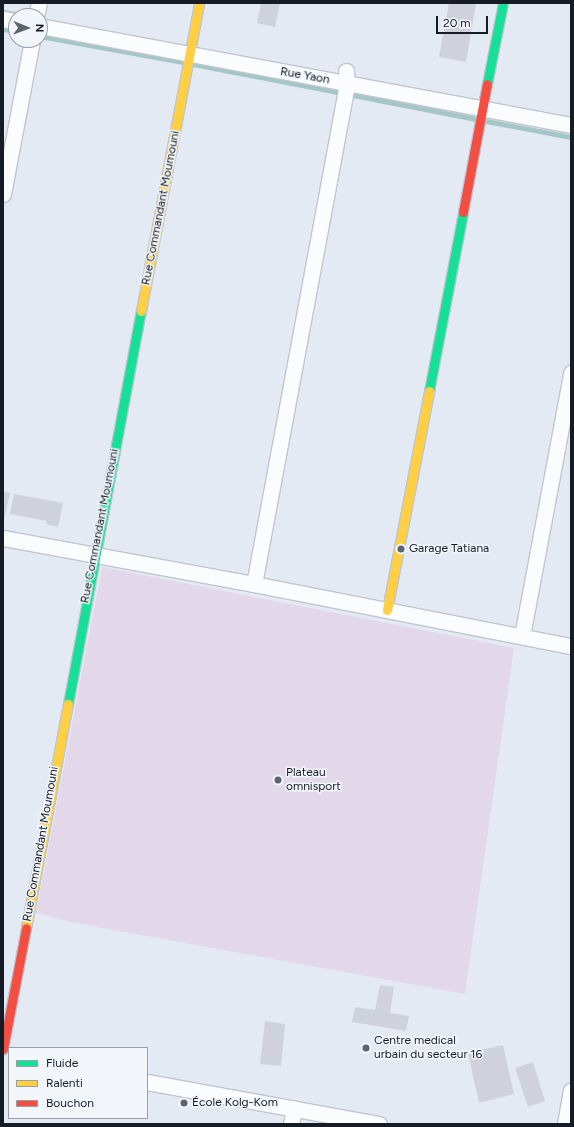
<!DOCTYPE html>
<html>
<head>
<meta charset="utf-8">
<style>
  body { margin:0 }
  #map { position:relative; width:574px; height:1127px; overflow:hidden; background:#e4eaf4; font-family:Figtree,sans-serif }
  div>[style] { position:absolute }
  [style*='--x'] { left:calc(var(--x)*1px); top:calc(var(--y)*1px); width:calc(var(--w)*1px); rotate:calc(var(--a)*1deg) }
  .green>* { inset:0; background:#e2d8ea }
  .stream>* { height:5px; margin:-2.5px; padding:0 2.5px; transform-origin:2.5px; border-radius:2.5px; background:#a5c6c7 }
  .building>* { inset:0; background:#cfd1dc }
  .roads { filter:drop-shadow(1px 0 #bfc5cf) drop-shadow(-1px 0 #bfc5cf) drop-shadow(0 1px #bfc5cf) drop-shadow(0 -1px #bfc5cf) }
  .street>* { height:15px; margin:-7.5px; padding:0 7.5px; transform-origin:7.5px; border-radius:7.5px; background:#fbfcfd }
  .fast>* { height:9px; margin:-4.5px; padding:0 4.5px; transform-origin:4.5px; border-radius:4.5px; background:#16e098 }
  .slow>* { height:9px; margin:-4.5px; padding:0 4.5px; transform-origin:4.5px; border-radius:4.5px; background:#ffcf43 }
  .jam>* { height:9px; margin:-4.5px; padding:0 4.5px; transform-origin:4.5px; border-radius:4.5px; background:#f24e42 }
  .dots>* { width:11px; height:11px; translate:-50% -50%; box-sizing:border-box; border:2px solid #f2f6fb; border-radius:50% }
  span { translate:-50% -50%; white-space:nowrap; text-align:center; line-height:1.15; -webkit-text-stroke:3px #f2f6fb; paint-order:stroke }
  .street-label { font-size:12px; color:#151c26 }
  .poi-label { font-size:12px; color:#151c26 }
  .left { translate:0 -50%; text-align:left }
  .frame { position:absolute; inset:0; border:4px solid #151c26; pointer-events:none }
  .legend { position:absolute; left:8px; top:1047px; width:140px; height:72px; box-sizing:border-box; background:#f2f6fb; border:1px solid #9a9fa6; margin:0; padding:5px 7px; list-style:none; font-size:12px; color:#151c26 }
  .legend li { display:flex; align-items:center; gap:8px; height:20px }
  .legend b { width:20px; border:1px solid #9a9fa6 }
  .north { position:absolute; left:8px; top:8px; width:40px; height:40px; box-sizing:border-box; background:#f2f6fb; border:1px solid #9a9fa6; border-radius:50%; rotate:91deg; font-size:11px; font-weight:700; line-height:16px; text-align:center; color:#151c26 }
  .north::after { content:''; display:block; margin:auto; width:14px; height:18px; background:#5d646e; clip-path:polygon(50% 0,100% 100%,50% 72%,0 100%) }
  .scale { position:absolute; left:436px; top:16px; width:52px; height:18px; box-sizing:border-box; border:2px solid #151c26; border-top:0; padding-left:5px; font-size:12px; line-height:14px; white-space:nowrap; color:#151c26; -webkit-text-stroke:3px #f2f6fb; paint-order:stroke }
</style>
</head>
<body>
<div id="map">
  <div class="green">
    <i style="clip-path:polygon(102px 567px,514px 648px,465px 994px,70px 922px,36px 913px)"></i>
  </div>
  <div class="stream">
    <i style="--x:3;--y:12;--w:24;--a:9"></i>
    <i style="--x:3;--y:29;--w:13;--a:9"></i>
    <i style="--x:40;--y:36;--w:145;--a:10.3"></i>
    <i style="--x:193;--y:64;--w:288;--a:11"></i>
    <i style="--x:486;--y:121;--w:86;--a:10.7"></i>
  </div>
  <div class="building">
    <i style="clip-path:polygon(261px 3px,280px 3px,275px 27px,257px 23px)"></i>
    <i style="clip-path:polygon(449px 3px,476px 3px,466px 62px,439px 57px)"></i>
    <i style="clip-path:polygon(3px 492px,10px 493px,4px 520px,3px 519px)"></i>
    <i style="clip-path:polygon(14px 494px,63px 503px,58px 527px,46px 524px,47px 521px,10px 514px)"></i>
    <i style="clip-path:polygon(380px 985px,394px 987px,390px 1013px,409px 1016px,406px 1031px,352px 1022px,355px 1007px,375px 1010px)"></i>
    <i style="clip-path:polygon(265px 1021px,285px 1024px,281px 1066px,260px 1064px)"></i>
    <i style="clip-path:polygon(503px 1045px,514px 1094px,479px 1103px,468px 1053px)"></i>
    <i style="clip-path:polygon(533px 1062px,545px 1101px,528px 1107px,515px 1068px)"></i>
  </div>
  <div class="roads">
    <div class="street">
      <i style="--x:36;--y:16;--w:13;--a:-77"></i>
      <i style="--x:3;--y:19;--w:13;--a:9"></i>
      <i style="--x:40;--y:26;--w:540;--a:10.56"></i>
      <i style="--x:3;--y:194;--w:157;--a:-79.3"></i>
      <i style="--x:3;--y:538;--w:255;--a:10.4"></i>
      <i style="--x:254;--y:584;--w:323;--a:11.1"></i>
      <i style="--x:254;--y:584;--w:509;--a:-79.46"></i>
      <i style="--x:347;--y:84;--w:13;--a:-94"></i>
      <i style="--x:522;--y:636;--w:268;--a:-79.4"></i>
      <i style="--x:147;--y:1082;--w:236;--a:10.3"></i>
      <i style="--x:291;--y:1124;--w:16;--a:-79"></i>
      <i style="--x:565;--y:1124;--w:34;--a:-80"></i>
    </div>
    <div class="fast">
      <i style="--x:487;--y:84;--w:83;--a:-78.8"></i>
      <i style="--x:429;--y:391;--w:182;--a:-79.2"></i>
      <i style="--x:68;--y:704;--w:400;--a:-79.5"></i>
    </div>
    <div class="slow">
      <i style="--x:141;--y:311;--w:313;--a:-79.3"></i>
      <i style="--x:387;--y:610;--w:223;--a:-79.1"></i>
      <i style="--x:26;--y:928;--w:228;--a:-79.4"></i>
    </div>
    <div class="jam">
      <i style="--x:463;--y:212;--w:130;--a:-79.4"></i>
      <i style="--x:3;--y:1049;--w:123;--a:-79.2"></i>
    </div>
  </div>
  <div class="dots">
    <i style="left:401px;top:549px;background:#5d646e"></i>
    <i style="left:278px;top:780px;background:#5d646e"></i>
    <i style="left:366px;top:1048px;background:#5d646e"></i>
    <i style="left:184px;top:1103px;background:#5d646e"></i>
  </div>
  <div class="street-label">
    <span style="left:305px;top:76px;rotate:10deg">Rue Yaon</span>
    <span style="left:161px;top:208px;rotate:-79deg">Rue Commandant Moumouni</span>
    <span style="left:100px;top:526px;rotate:-79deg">Rue Commandant Moumouni</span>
    <span style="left:41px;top:844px;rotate:-80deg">Rue Commandant Moumouni</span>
  </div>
  <div class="poi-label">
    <span class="left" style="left:409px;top:549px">Garage Tatiana</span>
    <span class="left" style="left:286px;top:780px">Plateau<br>omnisport</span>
    <span class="left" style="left:374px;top:1048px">Centre medical<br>urbain du secteur 16</span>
    <span class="left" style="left:192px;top:1103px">École Kolg-Kom</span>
  </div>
  <div class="frame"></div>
  <ul class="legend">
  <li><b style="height:5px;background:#16e098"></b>Fluide</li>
  <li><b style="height:5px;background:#ffcf43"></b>Ralenti</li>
  <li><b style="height:5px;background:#f24e42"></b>Bouchon</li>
  </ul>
  <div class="north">N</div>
  <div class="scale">20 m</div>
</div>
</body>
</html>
